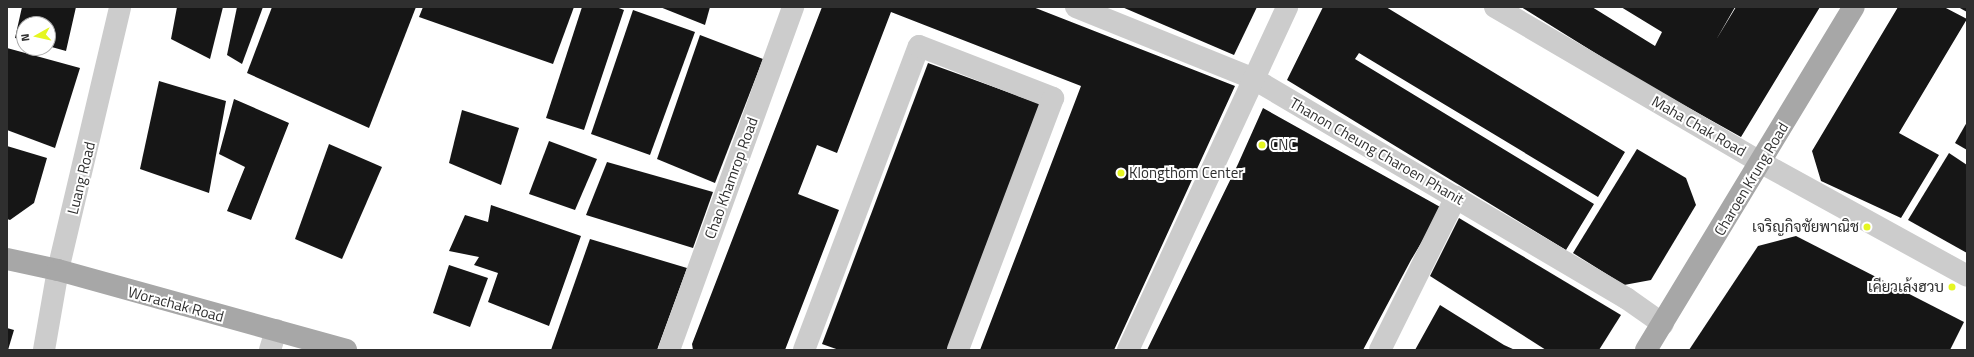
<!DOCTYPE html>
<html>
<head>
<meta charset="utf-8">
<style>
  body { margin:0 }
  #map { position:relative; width:1974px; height:357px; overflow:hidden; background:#fff; font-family:"Titillium Web",Sarabun,sans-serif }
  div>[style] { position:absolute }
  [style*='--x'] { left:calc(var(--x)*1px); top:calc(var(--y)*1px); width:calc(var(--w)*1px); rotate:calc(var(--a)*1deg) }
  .building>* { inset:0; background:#161616 }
  .minor>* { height:22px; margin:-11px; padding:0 11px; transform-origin:11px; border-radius:11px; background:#ccc }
  .major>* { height:22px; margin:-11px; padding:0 11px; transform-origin:11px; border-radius:11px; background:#a7a7a7 }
  .dots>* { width:11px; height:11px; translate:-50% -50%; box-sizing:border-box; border:2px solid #fff; border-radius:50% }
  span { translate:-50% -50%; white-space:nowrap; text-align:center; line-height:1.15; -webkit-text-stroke:4px #fff; paint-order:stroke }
  .street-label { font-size:15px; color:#2f2f2f }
  .poi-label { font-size:15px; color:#2f2f2f }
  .left { translate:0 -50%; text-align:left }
  .right { translate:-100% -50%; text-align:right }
  .frame { position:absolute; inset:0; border:8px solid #2f2f2f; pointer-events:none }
  .north { position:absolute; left:16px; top:16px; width:40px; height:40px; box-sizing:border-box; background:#fff; border:1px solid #acacac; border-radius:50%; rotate:262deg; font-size:11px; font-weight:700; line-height:16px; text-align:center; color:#2f2f2f }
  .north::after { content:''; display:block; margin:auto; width:14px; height:18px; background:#e5f621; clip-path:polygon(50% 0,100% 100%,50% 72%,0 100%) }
</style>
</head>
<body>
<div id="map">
  <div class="building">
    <i style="clip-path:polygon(22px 7px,76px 7px,66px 51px,48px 46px,48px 24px,24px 24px,24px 40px,15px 38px)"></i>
    <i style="clip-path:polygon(177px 7px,223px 7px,210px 59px,171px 39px)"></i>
    <i style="clip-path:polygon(237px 7px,263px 7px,242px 64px,227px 55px)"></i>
    <i style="clip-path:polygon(272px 7px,416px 7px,369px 128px,247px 73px)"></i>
    <i style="clip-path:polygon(423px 7px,574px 7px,553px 64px,419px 17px)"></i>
    <i style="clip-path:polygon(582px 7px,616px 7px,624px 10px,584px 130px,546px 118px)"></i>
    <i style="clip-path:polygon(660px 7px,710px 7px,705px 25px)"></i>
    <i style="clip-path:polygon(822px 7px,1033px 7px,1235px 86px,1114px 350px,980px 350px,1081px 86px,891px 12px,837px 153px,817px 145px,798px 194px,839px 210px,785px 350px,693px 350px,692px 344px)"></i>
    <i style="clip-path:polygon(1122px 7px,1257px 7px,1234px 55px)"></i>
    <i style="clip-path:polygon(1323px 7px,1386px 7px,1625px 152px,1598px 197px,1359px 53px,1355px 59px,1594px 204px,1566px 250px,1287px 80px)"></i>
    <i style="clip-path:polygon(1521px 7px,1592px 7px,1655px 46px,1662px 32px,1621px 7px,1735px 7px,1716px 40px,1736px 7px,1820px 7px,1741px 137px,1637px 79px)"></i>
    <i style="clip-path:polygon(1898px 7px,1944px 7px,1967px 19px,1899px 133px,1939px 155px,1901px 218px,1821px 181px,1812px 151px)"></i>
    <i style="clip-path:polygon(1958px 7px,1967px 7px,1967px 12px)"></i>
    <i style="clip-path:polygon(633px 10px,695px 32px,650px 155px,591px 134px)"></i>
    <i style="clip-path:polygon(700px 35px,763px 59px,715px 183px,657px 159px)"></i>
    <i style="clip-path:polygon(7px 48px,80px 68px,55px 148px,7px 130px)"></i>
    <i style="clip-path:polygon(928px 63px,1043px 105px,948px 350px,839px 350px,822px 344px)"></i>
    <i style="clip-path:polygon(159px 81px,226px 101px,209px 193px,140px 169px)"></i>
    <i style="clip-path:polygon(234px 99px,289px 123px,251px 220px,227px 211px,245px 167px,219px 154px)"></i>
    <i style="clip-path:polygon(1263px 108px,1442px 208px,1411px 260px,1363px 350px,1147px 350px,1238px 164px)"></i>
    <i style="clip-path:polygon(462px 110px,519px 128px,501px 185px,449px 163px)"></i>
    <i style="clip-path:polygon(1967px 122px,1967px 150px,1955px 143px)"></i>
    <i style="clip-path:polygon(549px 141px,597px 159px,575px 210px,529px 194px)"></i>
    <i style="clip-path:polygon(329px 144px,382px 167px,342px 259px,295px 239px)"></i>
    <i style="clip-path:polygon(7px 146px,47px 158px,34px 203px,10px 220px,7px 219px)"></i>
    <i style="clip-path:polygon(1637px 149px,1686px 178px,1696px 205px,1651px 280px,1624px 285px,1573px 253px)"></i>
    <i style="clip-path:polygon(1949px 153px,1967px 165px,1967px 253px,1908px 220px)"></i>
    <i style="clip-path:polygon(607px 162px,713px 192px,693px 248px,586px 215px)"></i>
    <i style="clip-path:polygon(491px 205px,581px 236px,549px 326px,488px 302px,498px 273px,474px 265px,479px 257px,449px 251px,465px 215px,488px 222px)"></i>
    <i style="clip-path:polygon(1459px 218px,1621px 315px,1599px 350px,1546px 350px,1430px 276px)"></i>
    <i style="clip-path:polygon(1796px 236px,1964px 322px,1950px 350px,1689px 350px,1758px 246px)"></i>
    <i style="clip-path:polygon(590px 239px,687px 268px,657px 350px,551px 350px)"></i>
    <i style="clip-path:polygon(449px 265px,488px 278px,470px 327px,433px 313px)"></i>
    <i style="clip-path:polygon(1440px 305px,1504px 345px,1515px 350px,1415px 350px)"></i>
    <i style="clip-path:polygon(7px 328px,14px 330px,8px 350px,7px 350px)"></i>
  </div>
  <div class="minor">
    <i style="--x:1076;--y:7;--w:192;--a:22"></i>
    <i style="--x:1254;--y:79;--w:432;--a:30.5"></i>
    <i style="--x:1626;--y:298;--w:45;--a:35.1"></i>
    <i style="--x:1495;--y:7;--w:307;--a:30.3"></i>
    <i style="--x:1760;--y:162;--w:236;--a:28.8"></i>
    <i style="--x:44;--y:350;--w:81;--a:-80.1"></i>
    <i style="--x:58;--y:270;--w:270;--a:-76.7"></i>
    <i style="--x:270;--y:350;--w:21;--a:-73"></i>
    <i style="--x:669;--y:350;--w:365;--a:-70.1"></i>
    <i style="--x:804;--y:350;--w:325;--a:-69.3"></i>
    <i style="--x:919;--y:46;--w:144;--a:21.2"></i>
    <i style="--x:1053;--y:98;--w:269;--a:110.7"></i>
    <i style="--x:1128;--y:350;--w:378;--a:-65.1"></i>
    <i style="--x:1380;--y:350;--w:171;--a:-63.6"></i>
  </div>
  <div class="major">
    <i style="--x:7;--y:259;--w:52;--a:12.2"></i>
    <i style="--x:58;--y:270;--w:299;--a:15.5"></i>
    <i style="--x:1646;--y:350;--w:401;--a:-58.8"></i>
  </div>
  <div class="dots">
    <i style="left:1262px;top:145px;background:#e5f621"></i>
    <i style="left:1121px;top:173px;background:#e5f621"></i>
    <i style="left:1867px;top:227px;background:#e5f621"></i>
    <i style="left:1952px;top:287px;background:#e5f621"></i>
  </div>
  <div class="street-label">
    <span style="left:1699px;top:126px;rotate:30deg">Maha Chak Road</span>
    <span style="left:1377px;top:151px;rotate:30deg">Thanon Cheung Charoen Phanit</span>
    <span style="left:81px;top:178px;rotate:-76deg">Luang Road</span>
    <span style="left:731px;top:178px;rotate:-70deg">Chao Khamrop Road</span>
    <span style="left:1751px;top:179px;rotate:-59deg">Charoen Krung Road</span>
    <span style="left:176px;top:304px;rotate:15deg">Worachak Road</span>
  </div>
  <div class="poi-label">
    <span class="left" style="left:1270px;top:145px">CNC</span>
    <span class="left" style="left:1129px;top:173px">Klongthom Center</span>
    <span class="right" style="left:1859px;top:227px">เจริญกิจชัยพาณิช</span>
    <span class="right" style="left:1944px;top:287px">เคียวเล้งฮวบ</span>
  </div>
  <div class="frame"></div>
  <div class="north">N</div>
</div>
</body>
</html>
